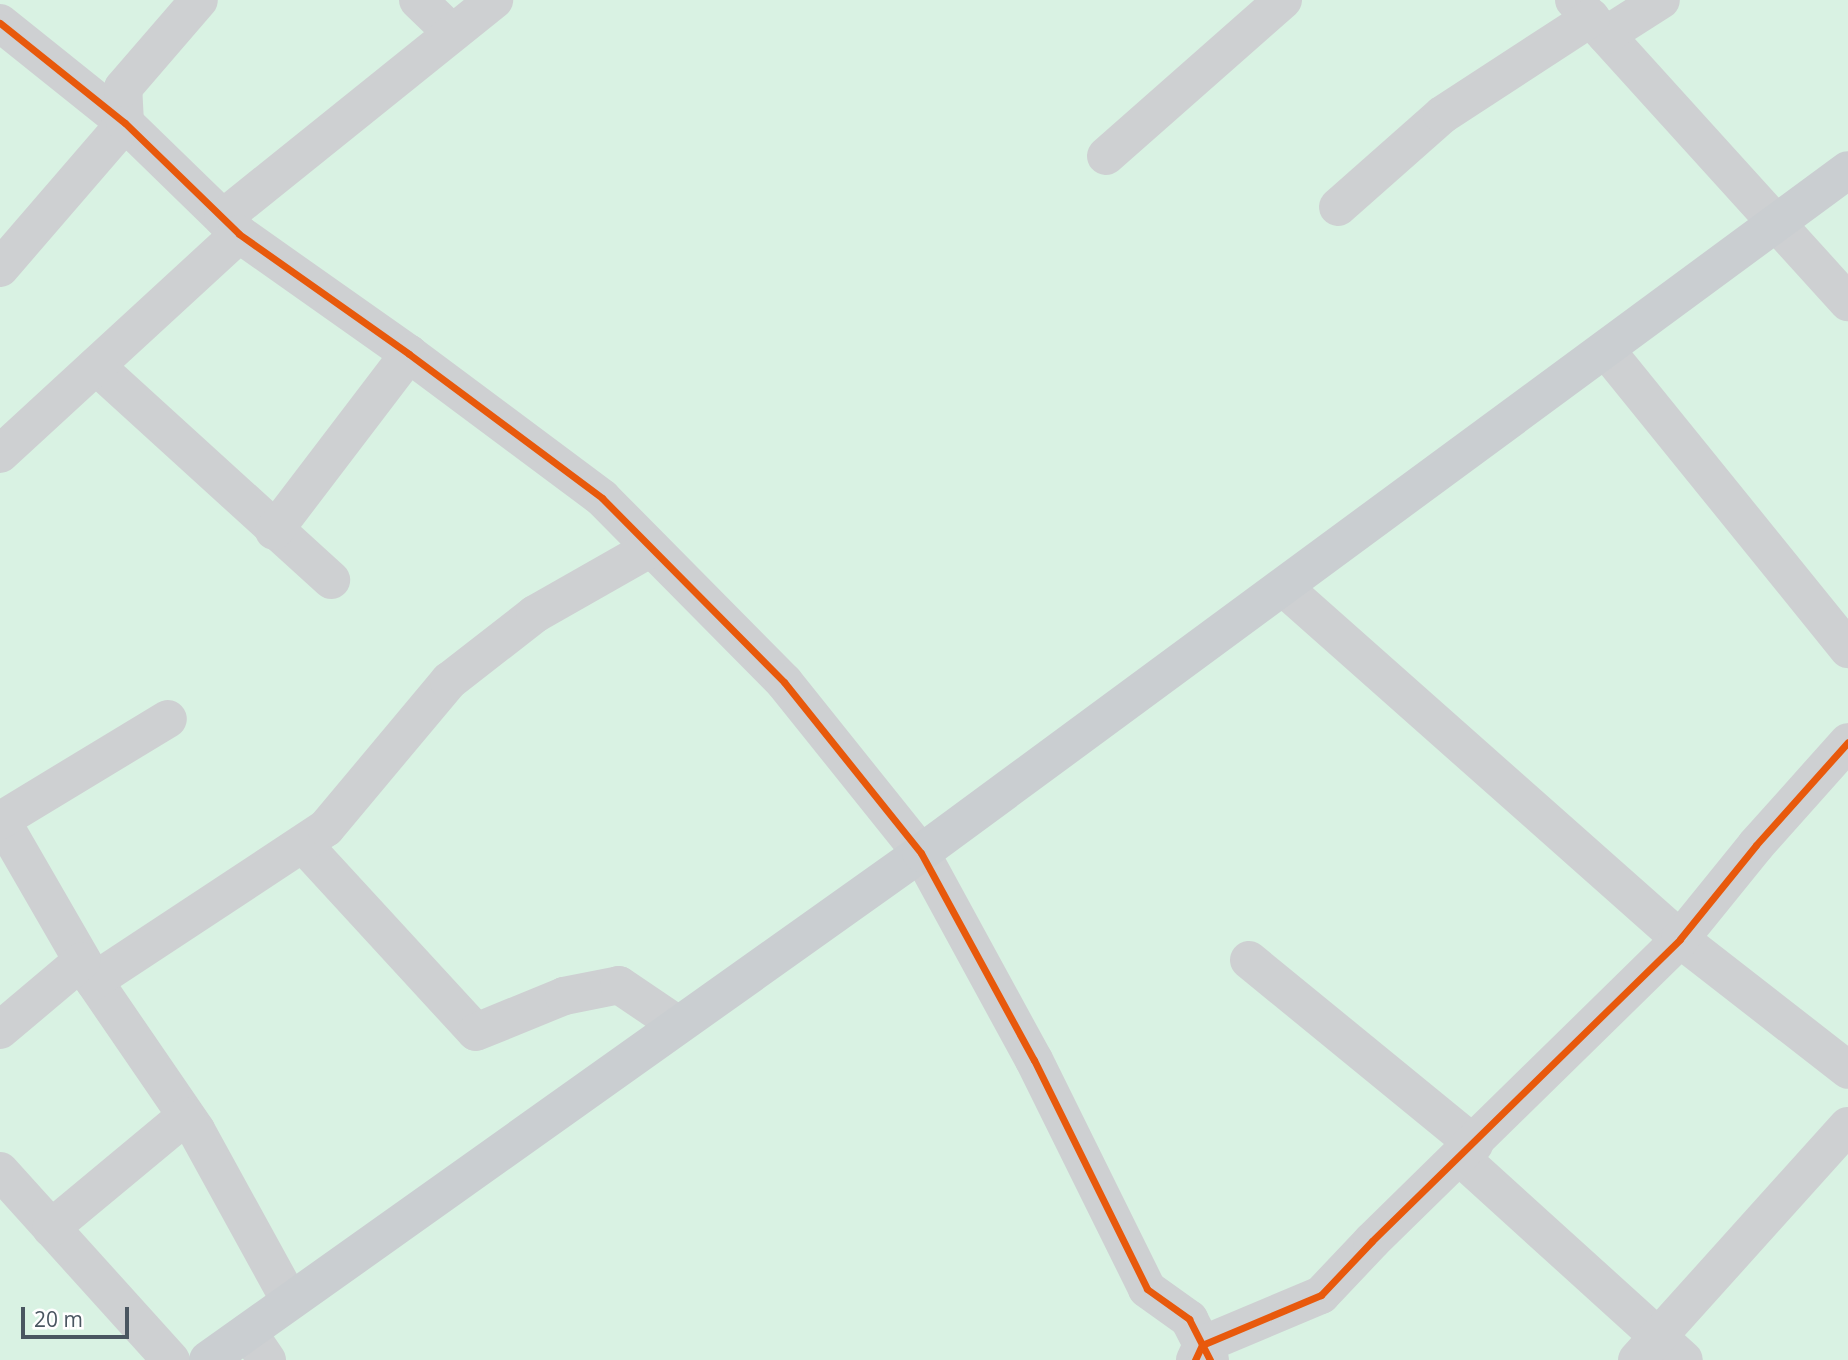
<!DOCTYPE html>
<html>
<head>
<meta charset="utf-8">
<style>
  body { margin:0 }
  #map { position:relative; width:1848px; height:1360px; overflow:hidden; background:#f4f4f4; font-family:"Open Sans",sans-serif }
  div>[style] { position:absolute }
  [style*='--x'] { left:calc(var(--x)*1px); top:calc(var(--y)*1px); width:calc(var(--w)*1px); rotate:calc(var(--a)*1deg) }
  .green>* { inset:0; background:#d9f2e3 }
  .minor>* { height:38px; margin:-19px; padding:0 19px; transform-origin:19px; border-radius:19px; background:#ced0d2 }
  .major>* { height:38px; margin:-19px; padding:0 19px; transform-origin:19px; border-radius:19px; background:#caced1 }
  .cycleway>* { height:7px; margin:-3.5px; padding:0 3.5px; transform-origin:3.5px; border-radius:3.5px; background:#e8590c }
  span { translate:-50% -50%; white-space:nowrap; text-align:center; line-height:1.15; -webkit-text-stroke:5px #fff; paint-order:stroke }
  .scale { position:absolute; left:21px; top:1307px; width:108px; height:32px; box-sizing:border-box; border:4px solid #4a5661; border-top:0; padding-left:9px; font-size:21px; line-height:24px; white-space:nowrap; color:#4a5661; -webkit-text-stroke:5px #fff; paint-order:stroke }
</style>
</head>
<body>
<div id="map">
  <div class="green">
    <i style="clip-path:polygon(0 0,1848px 0,1848px 1360px,0 1360px)"></i>
  </div>
  <div class="minor">
    <i style="--x:418;--y:0;--w:47;--a:44.1"></i>
    <i style="--x:1574;--y:0;--w:408;--a:47.8"></i>
    <i style="--x:0;--y:23;--w:160;--a:38.7"></i>
    <i style="--x:125;--y:123;--w:159;--a:44.2"></i>
    <i style="--x:239;--y:234;--w:208;--a:35.2"></i>
    <i style="--x:409;--y:354;--w:241;--a:36.7"></i>
    <i style="--x:602;--y:498;--w:259;--a:45.3"></i>
    <i style="--x:784;--y:682;--w:219;--a:51.3"></i>
    <i style="--x:921;--y:853;--w:236;--a:61.4"></i>
    <i style="--x:1034;--y:1060;--w:255;--a:63.7"></i>
    <i style="--x:1147;--y:1289;--w:52;--a:35.5"></i>
    <i style="--x:1189;--y:1319;--w:46;--a:62.9"></i>
    <i style="--x:1606;--y:35;--w:65;--a:-32.5"></i>
    <i style="--x:1106;--y:156;--w:236;--a:-41.4"></i>
    <i style="--x:1338;--y:207;--w:139;--a:-41.5"></i>
    <i style="--x:1442;--y:115;--w:178;--a:-33.1"></i>
    <i style="--x:223;--y:218;--w:348;--a:-38.8"></i>
    <i style="--x:0;--y:268;--w:191;--a:-49.2"></i>
    <i style="--x:125;--y:123;--w:35;--a:-93"></i>
    <i style="--x:123;--y:88;--w:116;--a:-49.2"></i>
    <i style="--x:1606;--y:350;--w:385;--a:51"></i>
    <i style="--x:96;--y:366;--w:318;--a:42.3"></i>
    <i style="--x:0;--y:454;--w:325;--a:-42.6"></i>
    <i style="--x:274;--y:531;--w:223;--a:-52.7"></i>
    <i style="--x:1283;--y:587;--w:531;--a:41.56"></i>
    <i style="--x:1680;--y:939;--w:213;--a:37.9"></i>
    <i style="--x:0;--y:818;--w:188;--a:60"></i>
    <i style="--x:94;--y:981;--w:181;--a:55.6"></i>
    <i style="--x:196;--y:1130;--w:195;--a:61.2"></i>
    <i style="--x:1;--y:820;--w:195;--a:-31.2"></i>
    <i style="--x:303;--y:844;--w:255;--a:47.4"></i>
    <i style="--x:476;--y:1032;--w:95;--a:-22.2"></i>
    <i style="--x:564;--y:996;--w:56;--a:-11.3"></i>
    <i style="--x:619;--y:985;--w:71;--a:34.1"></i>
    <i style="--x:1249;--y:960;--w:291;--a:39.3"></i>
    <i style="--x:94;--y:981;--w:278;--a:-33.4"></i>
    <i style="--x:326;--y:828;--w:192;--a:-50.1"></i>
    <i style="--x:449;--y:681;--w:109;--a:-37.9"></i>
    <i style="--x:535;--y:614;--w:133;--a:-29.6"></i>
    <i style="--x:0;--y:1030;--w:107;--a:-40.1"></i>
    <i style="--x:1460;--y:1157;--w:302;--a:42.2"></i>
    <i style="--x:0;--y:1171;--w:255;--a:47.9"></i>
    <i style="--x:51;--y:1228;--w:175;--a:-39.7"></i>
    <i style="--x:248;--y:1332;--w:34;--a:56"></i>
    <i style="--x:1195;--y:1360;--w:17;--a:-65"></i>
    <i style="--x:1202;--y:1345;--w:129;--a:-22.8"></i>
    <i style="--x:1321;--y:1295;--w:74;--a:-46.6"></i>
    <i style="--x:1372;--y:1241;--w:431;--a:-44.4"></i>
    <i style="--x:1680;--y:939;--w:121;--a:-51"></i>
    <i style="--x:1756;--y:845;--w:138;--a:-48.2"></i>
    <i style="--x:1637;--y:1360;--w:315;--a:-48"></i>
  </div>
  <div class="major">
    <i style="--x:208;--y:1360;--w:875;--a:-35.42"></i>
    <i style="--x:921;--y:853;--w:1151;--a:-36.38"></i>
  </div>
  <div class="cycleway">
    <i style="--x:0;--y:23;--w:160;--a:38.7"></i>
    <i style="--x:125;--y:123;--w:159;--a:44.2"></i>
    <i style="--x:239;--y:234;--w:208;--a:35.2"></i>
    <i style="--x:409;--y:354;--w:241;--a:36.7"></i>
    <i style="--x:602;--y:498;--w:259;--a:45.3"></i>
    <i style="--x:784;--y:682;--w:219;--a:51.3"></i>
    <i style="--x:921;--y:853;--w:236;--a:61.4"></i>
    <i style="--x:1034;--y:1060;--w:255;--a:63.7"></i>
    <i style="--x:1147;--y:1289;--w:52;--a:35.5"></i>
    <i style="--x:1189;--y:1319;--w:46;--a:62.9"></i>
    <i style="--x:1195;--y:1360;--w:17;--a:-65"></i>
    <i style="--x:1202;--y:1345;--w:129;--a:-22.8"></i>
    <i style="--x:1321;--y:1295;--w:74;--a:-46.6"></i>
    <i style="--x:1372;--y:1241;--w:431;--a:-44.4"></i>
    <i style="--x:1680;--y:939;--w:121;--a:-51"></i>
    <i style="--x:1756;--y:845;--w:138;--a:-48.2"></i>
  </div>
  <div class="scale">20 m</div>
</div>
</body>
</html>
